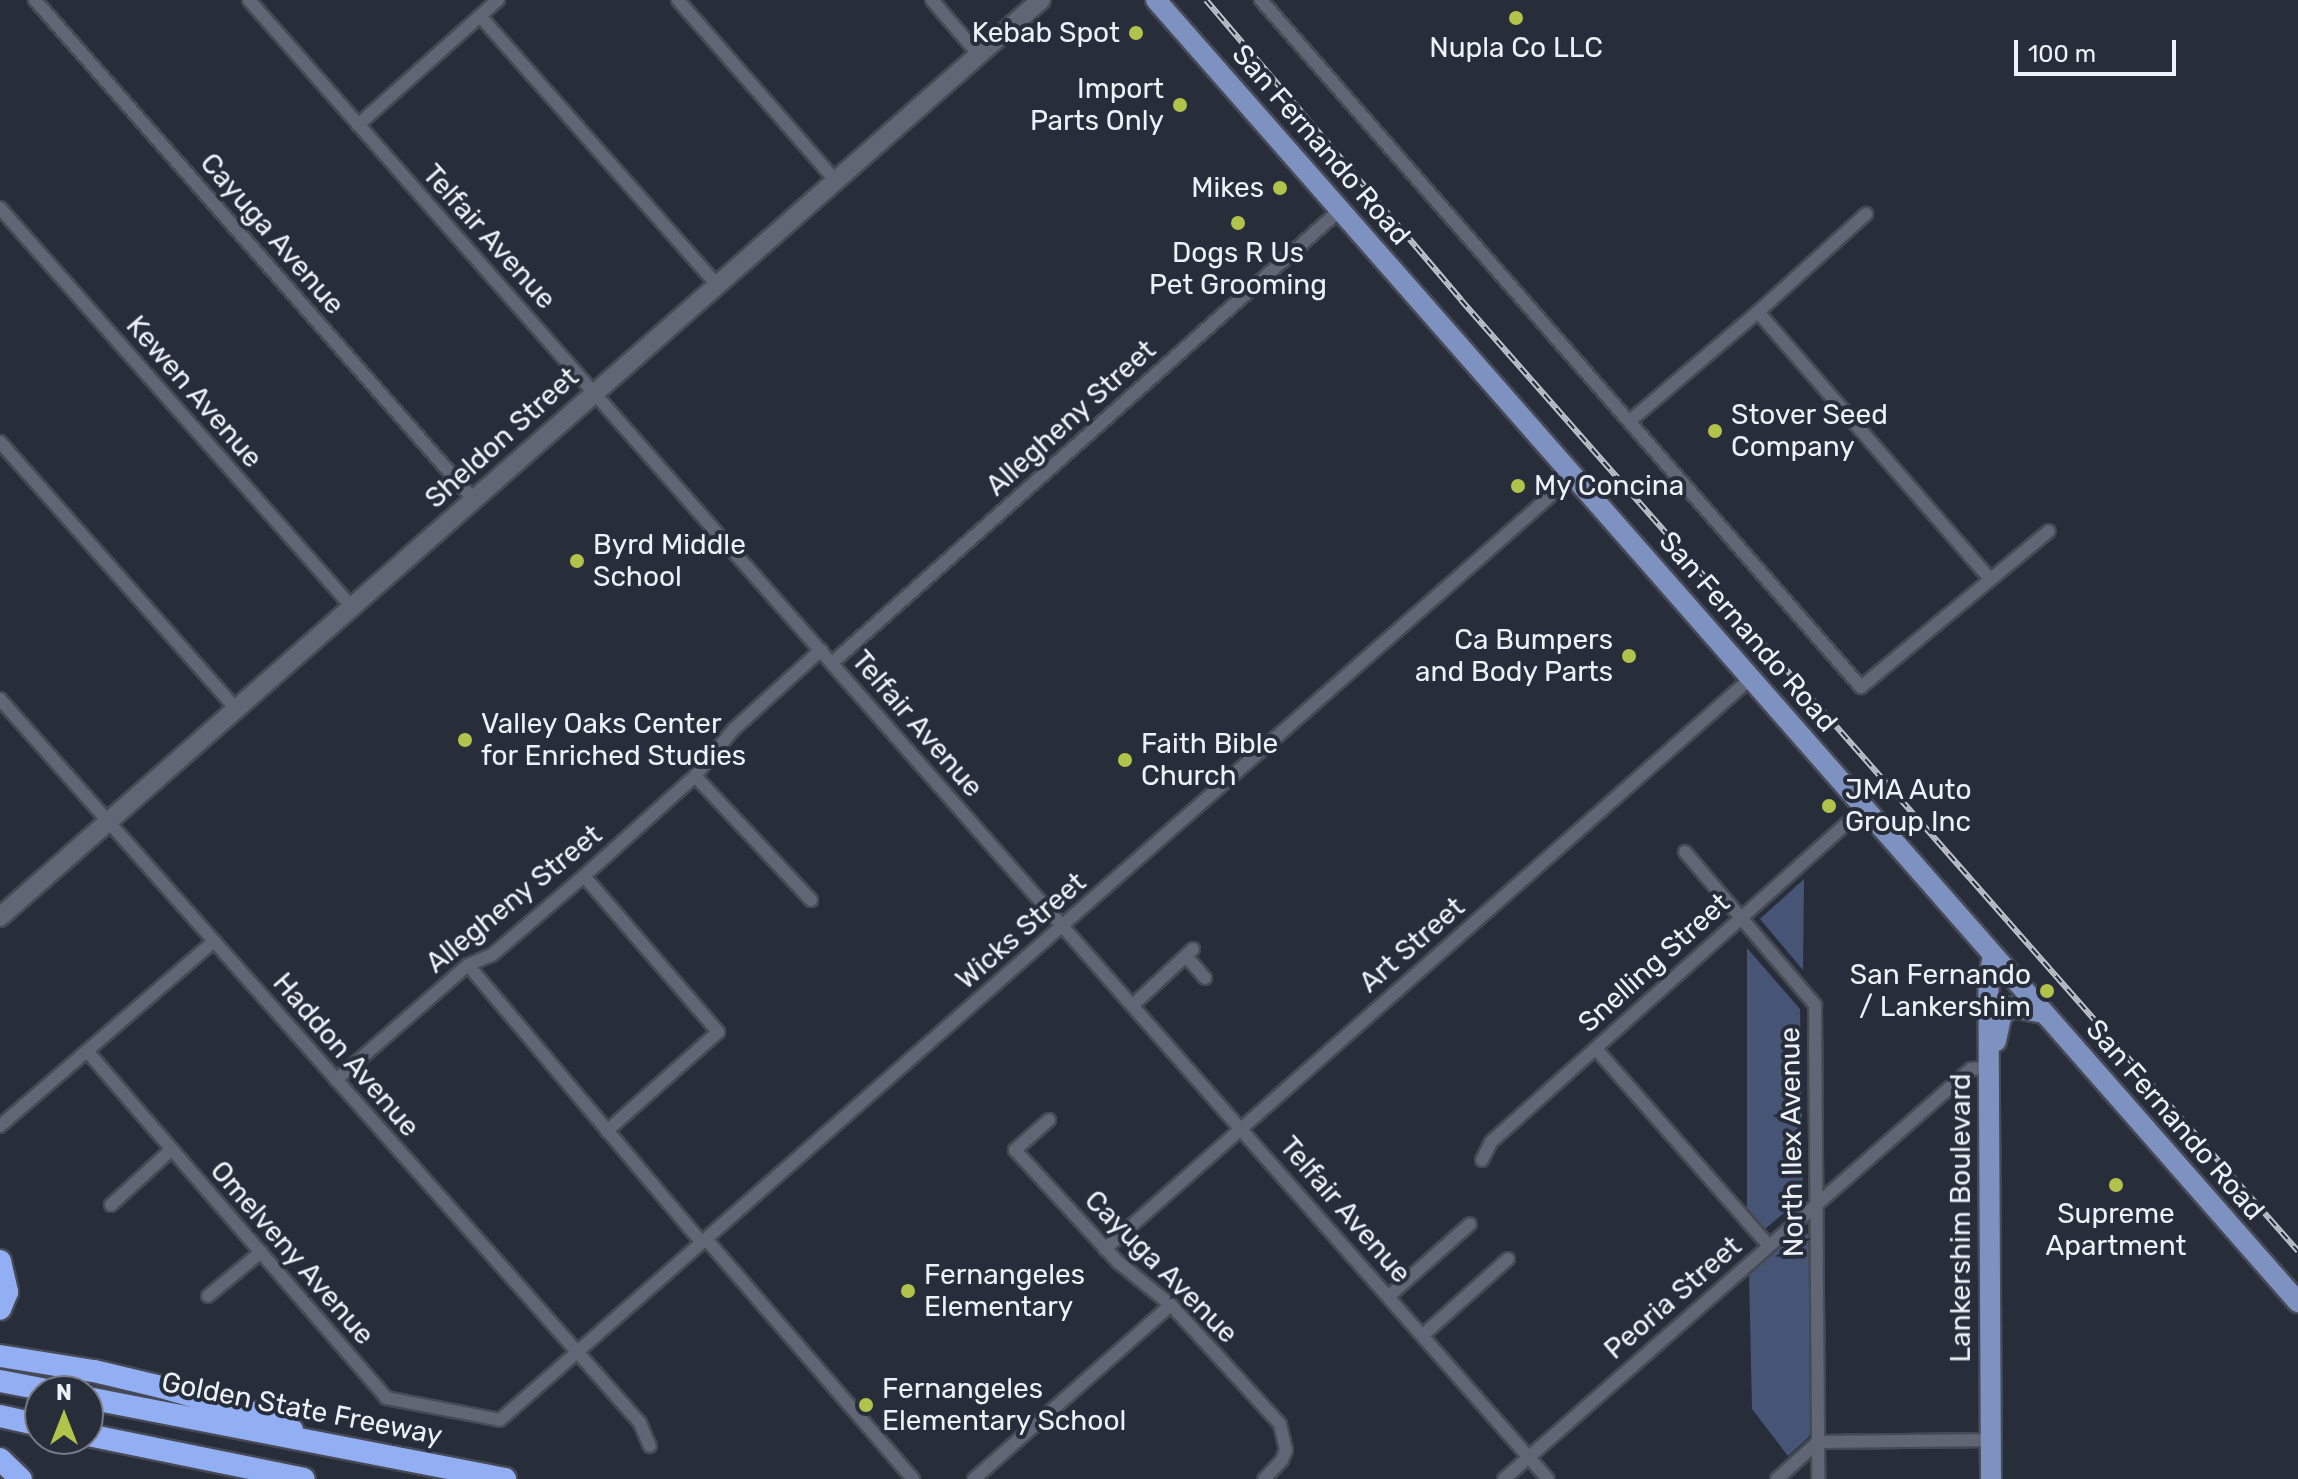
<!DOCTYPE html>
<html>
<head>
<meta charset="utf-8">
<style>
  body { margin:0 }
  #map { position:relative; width:2298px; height:1479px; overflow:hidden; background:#282d3a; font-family:Rubik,sans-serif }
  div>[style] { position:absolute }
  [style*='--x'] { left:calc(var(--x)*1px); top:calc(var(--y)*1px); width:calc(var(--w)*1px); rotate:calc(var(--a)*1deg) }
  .green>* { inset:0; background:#465476 }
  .roads { filter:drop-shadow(2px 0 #464a55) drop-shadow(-2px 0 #464a55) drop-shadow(0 2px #464a55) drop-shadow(0 -2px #464a55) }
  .street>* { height:12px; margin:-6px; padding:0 6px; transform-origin:6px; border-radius:6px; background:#606674 }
  .secondary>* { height:18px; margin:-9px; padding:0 9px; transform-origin:9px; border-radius:9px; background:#606674 }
  .primary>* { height:20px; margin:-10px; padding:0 10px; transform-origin:10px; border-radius:10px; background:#7e92c1 }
  .highway>* { height:22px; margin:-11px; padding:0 11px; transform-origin:11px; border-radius:11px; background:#92aff4 }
  .rail>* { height:6px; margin-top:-3px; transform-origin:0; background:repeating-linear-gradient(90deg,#282d3a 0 9px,#bfc3cc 0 18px); box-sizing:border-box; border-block:2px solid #bfc3cc }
  .dots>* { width:22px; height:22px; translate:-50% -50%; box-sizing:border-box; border:4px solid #282d3a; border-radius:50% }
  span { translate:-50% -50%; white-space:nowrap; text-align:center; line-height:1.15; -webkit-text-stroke:8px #282d3a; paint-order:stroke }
  .poi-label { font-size:28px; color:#edf1f9 }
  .right { translate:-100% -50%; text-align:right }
  .left { translate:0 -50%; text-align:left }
  .street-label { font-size:28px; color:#edf1f9 }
  .north { position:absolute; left:24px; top:1375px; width:80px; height:80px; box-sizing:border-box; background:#282d3a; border:2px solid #777b86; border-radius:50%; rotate:0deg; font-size:22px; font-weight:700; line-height:32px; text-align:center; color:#edf1f9 }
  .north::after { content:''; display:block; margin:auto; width:28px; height:36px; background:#b2c34c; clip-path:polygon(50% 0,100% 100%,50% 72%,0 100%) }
  .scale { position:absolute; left:2014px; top:40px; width:162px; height:36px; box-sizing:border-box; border:4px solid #edf1f9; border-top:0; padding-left:10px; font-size:24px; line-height:28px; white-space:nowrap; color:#edf1f9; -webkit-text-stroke:6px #282d3a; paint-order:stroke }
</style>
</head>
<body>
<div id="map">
  <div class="green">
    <i style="clip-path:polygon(1804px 879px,1803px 970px,1760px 919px)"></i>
    <i style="clip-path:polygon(1747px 948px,1800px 1009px,1803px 1197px,1765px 1229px,1747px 1208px)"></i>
    <i style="clip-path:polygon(1800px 1231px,1810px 1235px,1810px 1433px,1809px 1437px,1788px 1456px,1752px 1409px,1749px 1274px)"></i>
  </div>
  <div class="roads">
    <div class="street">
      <i style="--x:35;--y:0;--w:665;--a:48.72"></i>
      <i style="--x:249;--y:0;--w:1968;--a:48.71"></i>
      <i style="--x:678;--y:0;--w:239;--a:48.9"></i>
      <i style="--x:932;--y:0;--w:72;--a:49.5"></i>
      <i style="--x:1261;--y:0;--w:912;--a:48.87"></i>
      <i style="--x:1861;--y:687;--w:244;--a:-39.7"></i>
      <i style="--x:480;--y:16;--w:359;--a:48.6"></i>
      <i style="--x:358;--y:125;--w:188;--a:-41.8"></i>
      <i style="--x:0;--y:208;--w:532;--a:48.58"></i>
      <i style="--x:1758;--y:312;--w:354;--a:49"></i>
      <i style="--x:1631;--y:420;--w:167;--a:-40.4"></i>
      <i style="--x:1758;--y:312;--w:146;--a:-42.2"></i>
      <i style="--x:0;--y:442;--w:356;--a:48.5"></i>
      <i style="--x:832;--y:663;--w:682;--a:-41.73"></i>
      <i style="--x:0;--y:699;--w:966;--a:48.52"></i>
      <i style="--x:640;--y:1423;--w:25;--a:67"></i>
      <i style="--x:695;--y:776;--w:170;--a:46.9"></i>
      <i style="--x:1685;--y:852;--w:201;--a:49.6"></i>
      <i style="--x:1815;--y:1005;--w:474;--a:89.6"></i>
      <i style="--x:584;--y:876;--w:206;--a:49.3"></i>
      <i style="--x:718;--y:1032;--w:149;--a:138.3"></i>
      <i style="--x:1186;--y:956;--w:29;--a:49"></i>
      <i style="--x:468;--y:965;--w:363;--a:49.9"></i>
      <i style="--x:1133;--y:1005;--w:82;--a:-43"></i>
      <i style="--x:1596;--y:1049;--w:262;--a:48.7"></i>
      <i style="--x:87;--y:1051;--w:458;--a:49.2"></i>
      <i style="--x:386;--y:1398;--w:116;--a:10.9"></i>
      <i style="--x:500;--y:1420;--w:1429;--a:-41.34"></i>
      <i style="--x:336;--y:1080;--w:175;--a:-41.1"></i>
      <i style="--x:468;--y:965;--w:26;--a:-23"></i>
      <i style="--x:492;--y:955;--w:121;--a:-40.7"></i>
      <i style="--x:584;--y:876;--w:149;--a:-42"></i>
      <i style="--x:695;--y:776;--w:60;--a:-50.4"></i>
      <i style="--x:733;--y:730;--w:119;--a:-42.3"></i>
      <i style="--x:1049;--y:1120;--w:45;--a:138.6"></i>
      <i style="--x:1015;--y:1150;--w:152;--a:47.4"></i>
      <i style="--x:1118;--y:1262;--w:68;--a:39.1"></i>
      <i style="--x:1171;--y:1305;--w:161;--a:47.5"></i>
      <i style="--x:1280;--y:1424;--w:27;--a:77"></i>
      <i style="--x:1286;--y:1450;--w:11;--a:112"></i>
      <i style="--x:1282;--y:1460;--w:26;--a:133"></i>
      <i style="--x:0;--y:1126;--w:283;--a:-40.8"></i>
      <i style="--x:1482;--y:1160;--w:20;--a:-63"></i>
      <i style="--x:1491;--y:1142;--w:502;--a:-41.85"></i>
      <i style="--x:111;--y:1205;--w:81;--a:-42.5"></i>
      <i style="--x:706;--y:1239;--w:317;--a:49.2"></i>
      <i style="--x:1105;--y:1249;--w:862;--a:-41.47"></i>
      <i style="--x:208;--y:1296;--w:69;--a:-39.7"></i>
      <i style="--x:1389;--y:1296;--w:108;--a:-41.6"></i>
      <i style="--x:1423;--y:1335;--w:114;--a:-41.8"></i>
      <i style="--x:974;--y:1479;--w:263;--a:-41.5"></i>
      <i style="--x:1504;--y:1479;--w:621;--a:-41.28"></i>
      <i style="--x:1971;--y:1069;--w:17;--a:-3"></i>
      <i style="--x:1777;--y:1479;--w:55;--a:-42.1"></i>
      <i style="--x:1818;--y:1442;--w:173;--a:-0.7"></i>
    </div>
    <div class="secondary">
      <i style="--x:0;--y:917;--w:1387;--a:-41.38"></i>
    </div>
    <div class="primary">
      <i style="--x:1156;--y:0;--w:1732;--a:48.75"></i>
      <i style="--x:1996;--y:1041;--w:25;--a:-78"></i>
      <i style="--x:2001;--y:1017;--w:13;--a:-48"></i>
      <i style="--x:2010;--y:1007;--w:34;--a:10"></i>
      <i style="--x:1991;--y:1479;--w:499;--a:-90.3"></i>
      <i style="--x:1988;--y:980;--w:24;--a:-78"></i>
    </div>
    <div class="highway">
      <i style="--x:0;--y:1261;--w:32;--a:77"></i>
      <i style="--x:7;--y:1292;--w:18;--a:112"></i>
      <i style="--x:0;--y:1356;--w:95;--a:9.1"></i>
      <i style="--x:94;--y:1371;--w:69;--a:13.4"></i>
      <i style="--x:161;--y:1387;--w:116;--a:15.9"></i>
      <i style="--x:273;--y:1419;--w:22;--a:30"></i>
      <i style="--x:0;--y:1381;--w:53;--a:10.9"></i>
      <i style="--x:88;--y:1398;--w:425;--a:11"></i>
      <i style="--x:0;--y:1416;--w:41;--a:12.7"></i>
      <i style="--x:88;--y:1435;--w:220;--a:11.5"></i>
      <i style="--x:0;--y:1459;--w:29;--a:44"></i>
    </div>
  </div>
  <div class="rail">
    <i style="--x:1206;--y:0;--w:394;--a:49.6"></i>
    <i style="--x:1461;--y:300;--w:1267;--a:48.65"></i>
  </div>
  <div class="dots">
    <i style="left:1516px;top:18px;background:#b2c34c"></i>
    <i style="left:1136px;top:33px;background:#b2c34c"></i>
    <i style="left:1180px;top:105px;background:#b2c34c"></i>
    <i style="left:1280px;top:188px;background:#b2c34c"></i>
    <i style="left:1238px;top:223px;background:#b2c34c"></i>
    <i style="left:1715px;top:431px;background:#b2c34c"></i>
    <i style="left:1518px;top:486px;background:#b2c34c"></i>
    <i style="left:577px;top:561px;background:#b2c34c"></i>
    <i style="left:1629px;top:656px;background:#b2c34c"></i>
    <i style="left:465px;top:740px;background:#b2c34c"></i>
    <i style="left:1125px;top:760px;background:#b2c34c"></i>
    <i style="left:1829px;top:806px;background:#b2c34c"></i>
    <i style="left:2047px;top:991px;background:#b2c34c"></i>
    <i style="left:2116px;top:1185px;background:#b2c34c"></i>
    <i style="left:908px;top:1291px;background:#b2c34c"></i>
    <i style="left:866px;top:1405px;background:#b2c34c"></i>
  </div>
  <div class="poi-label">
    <span class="right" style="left:1120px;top:33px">Kebab Spot</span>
    <span style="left:1516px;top:48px">Nupla Co LLC</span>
    <span class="right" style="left:1164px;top:105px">Import<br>Parts Only</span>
    <span class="right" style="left:1264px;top:188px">Mikes</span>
    <span style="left:1238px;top:269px">Dogs R Us<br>Pet Grooming</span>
    <span class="left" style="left:1731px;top:431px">Stover Seed<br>Company</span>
    <span class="left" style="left:1534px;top:486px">My Concina</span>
    <span class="left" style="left:593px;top:561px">Byrd Middle<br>School</span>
    <span class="right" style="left:1613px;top:656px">Ca Bumpers<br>and Body Parts</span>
    <span class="left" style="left:481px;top:740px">Valley Oaks Center<br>for Enriched Studies</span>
    <span class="left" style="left:1141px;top:760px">Faith Bible<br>Church</span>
    <span class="left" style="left:1845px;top:806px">JMA Auto<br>Group Inc</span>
    <span class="right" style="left:2031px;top:991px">San Fernando<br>/ Lankershim</span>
    <span style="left:2116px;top:1230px">Supreme<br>Apartment</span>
    <span class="left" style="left:924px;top:1291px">Fernangeles<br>Elementary</span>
    <span class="left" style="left:882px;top:1405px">Fernangeles<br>Elementary School</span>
  </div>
  <div class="street-label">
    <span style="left:1321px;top:145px;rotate:49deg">San Fernando Road</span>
    <span style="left:272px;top:234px;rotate:49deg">Cayuga Avenue</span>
    <span style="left:489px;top:237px;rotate:48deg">Telfair Avenue</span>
    <span style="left:194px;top:392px;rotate:49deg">Kewen Avenue</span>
    <span style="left:1071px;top:418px;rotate:-42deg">Allegheny Street</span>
    <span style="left:502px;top:438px;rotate:-42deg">Sheldon Street</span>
    <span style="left:1748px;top:632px;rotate:49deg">San Fernando Road</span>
    <span style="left:917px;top:724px;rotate:49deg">Telfair Avenue</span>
    <span style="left:514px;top:899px;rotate:-39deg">Allegheny Street</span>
    <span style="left:1021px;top:931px;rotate:-41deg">Wicks Street</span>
    <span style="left:1412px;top:945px;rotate:-41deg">Art Street</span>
    <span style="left:1654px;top:963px;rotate:-42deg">Snelling Street</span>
    <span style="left:346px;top:1055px;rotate:49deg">Haddon Avenue</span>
    <span style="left:2175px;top:1120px;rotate:49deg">San Fernando Road</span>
    <span style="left:1792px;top:1142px;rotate:-91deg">North Ilex Avenue</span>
    <span style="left:1345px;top:1210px;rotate:49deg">Telfair Avenue</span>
    <span style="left:1961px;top:1218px;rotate:-90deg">Lankershim Boulevard</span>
    <span style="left:292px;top:1253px;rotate:49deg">Omelveny Avenue</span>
    <span style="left:1161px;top:1267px;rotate:45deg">Cayuga Avenue</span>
    <span style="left:1673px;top:1298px;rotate:-41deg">Peoria Street</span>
    <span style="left:302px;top:1409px;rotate:11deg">Golden State Freeway</span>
  </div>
  <div class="north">N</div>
  <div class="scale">100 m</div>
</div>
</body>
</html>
